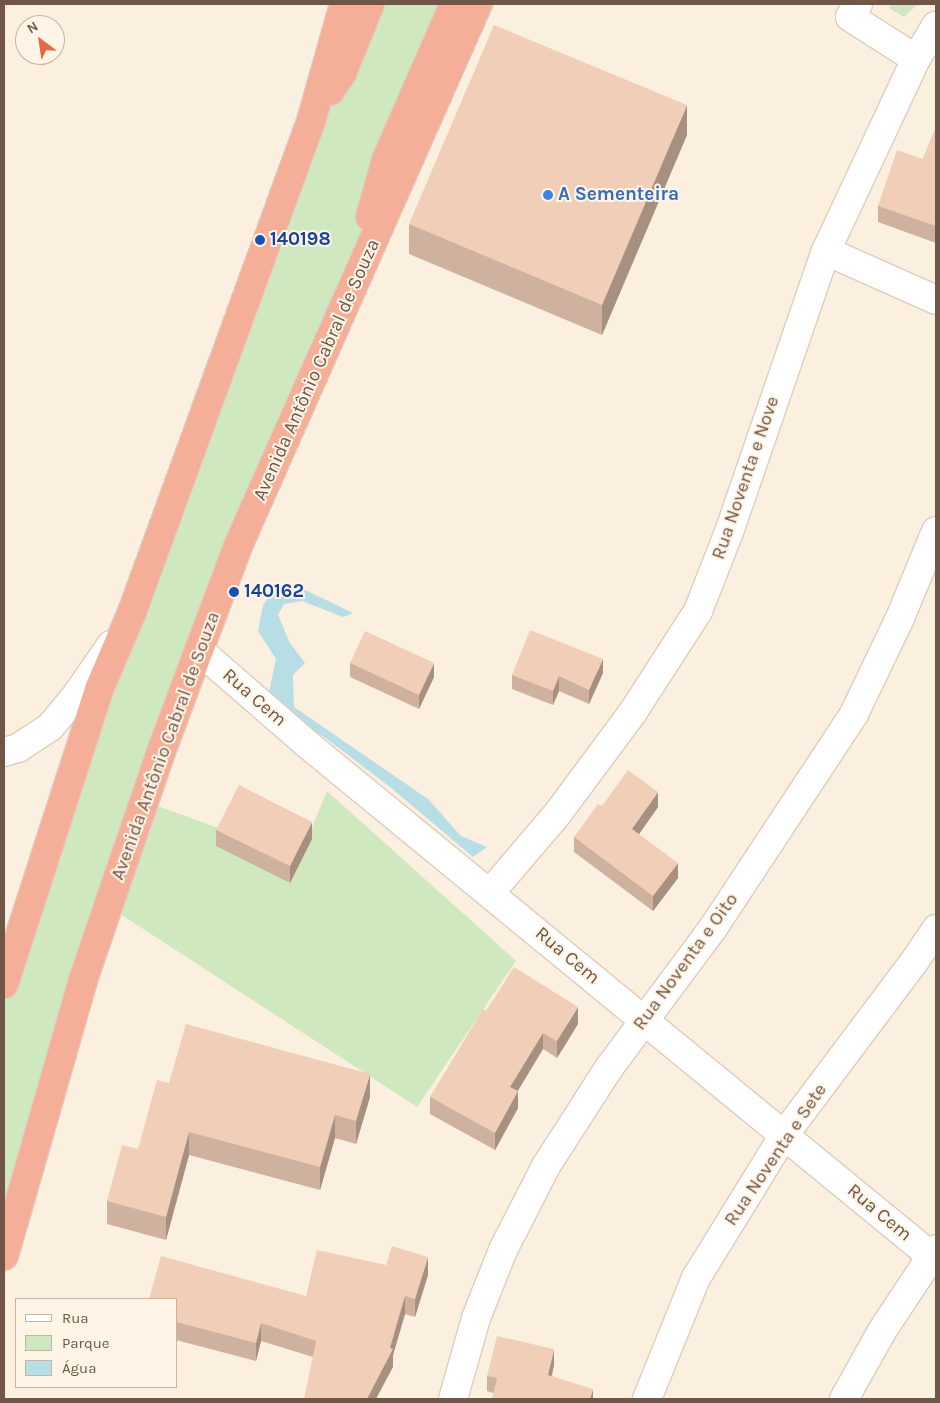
<!DOCTYPE html>
<html>
<head>
<meta charset="utf-8">
<style>
  body { margin:0 }
  #map { position:relative; width:940px; height:1403px; overflow:hidden; background:#fbf0e0; font-family:Karla,sans-serif }
  div>[style] { position:absolute }
  [style*='--x'] { left:calc(var(--x)*1px); top:calc(var(--y)*1px); width:calc(var(--w)*1px); rotate:calc(var(--a)*1deg) }
  .green>* { inset:0; background:#d0e8c0 }
  .water>* { inset:0; background:#b6dee4 }
  .roads { filter:drop-shadow(1px 0 #dfccbd) drop-shadow(-1px 0 #dfccbd) drop-shadow(0 1px #dfccbd) drop-shadow(0 -1px #dfccbd) }
  .minor>* { height:28px; margin:-14px; padding:0 14px; transform-origin:14px; border-radius:14px; background:#fff }
  .highway>* { height:28px; margin:-14px; padding:0 14px; transform-origin:14px; border-radius:14px; background:#f5af98 }
  .wall>* { inset:0; background:#ceb19e }
  .shaded-wall>* { inset:0; background:#a89081 }
  .building>* { inset:0; background:#f0ceb8 }
  .dots>* { width:14px; height:14px; translate:-50% -50%; box-sizing:border-box; border:2px solid #fff5e6; border-radius:50% }
  span { translate:-50% -50%; white-space:nowrap; text-align:center; line-height:1.15; -webkit-text-stroke:4px #fff5e6; paint-order:stroke }
  .shop-label { font-size:19px; color:#366cbe; font-weight:700 }
  .left { translate:0 -50%; text-align:left }
  .transit-label { font-size:19px; color:#164399; font-weight:700 }
  .street-label { font-size:19px; color:#715648 }
  .frame { position:absolute; inset:0; border:5px solid #715648; pointer-events:none }
  .legend { position:absolute; left:15px; top:1298px; width:162px; height:90px; box-sizing:border-box; background:#fff5e6; border:1px solid #c6b5a7; margin:0; padding:6px 9px; list-style:none; font-size:15px; color:#715648 }
  .legend li { display:flex; align-items:center; gap:10px; height:25px }
  .legend b { width:25px; border:1px solid #c6b5a7 }
  .north { position:absolute; left:15px; top:15px; width:50px; height:50px; box-sizing:border-box; background:#fff5e6; border:1px solid #c6b5a7; border-radius:50%; rotate:329deg; font-size:14px; font-weight:700; line-height:20px; text-align:center; color:#715648 }
  .north::after { content:''; display:block; margin:auto; width:18px; height:22px; background:#e36847; clip-path:polygon(50% 0,100% 100%,50% 72%,0 100%) }
</style>
</head>
<body>
<div id="map">
  <div class="green">
    <i style="clip-path:polygon(357px 4px,461px 4px,147px 802px,218px 828px,289px 883px,327px 791px,516px 961px,417px 1107px,114px 910px,30px 1181px,4px 1279px,4px 993px)"></i>
    <i style="clip-path:polygon(891px 4px,918px 4px,904px 17px,889px 8px)"></i>
  </div>
  <div class="water">
    <i style="clip-path:polygon(277px 586px,299px 587px,353px 613px,343px 617px,302px 601px,284px 604px,278px 615px,290px 643px,305px 663px,293px 675px,294px 707px,428px 799px,461px 836px,487px 847px,473px 857px,390px 787px,327px 739px,299px 721px,269px 692px,276px 659px,258px 631px,263px 605px)"></i>
  </div>
  <div class="roads">
    <div class="minor">
      <i style="--x:858;--y:4;--w:15;--a:122"></i>
      <i style="--x:850;--y:17;--w:78;--a:32.5"></i>
      <i style="--x:826;--y:251;--w:120;--a:24"></i>
      <i style="--x:199;--y:650;--w:143;--a:41"></i>
      <i style="--x:307;--y:744;--w:814;--a:39.36"></i>
      <i style="--x:4;--y:752;--w:15;--a:-16"></i>
      <i style="--x:18;--y:748;--w:38;--a:-33"></i>
      <i style="--x:50;--y:727;--w:40;--a:-50"></i>
      <i style="--x:76;--y:696;--w:62;--a:-55.5"></i>
      <i style="--x:490;--y:893;--w:105;--a:-49.6"></i>
      <i style="--x:558;--y:813;--w:126;--a:-53.4"></i>
      <i style="--x:633;--y:712;--w:120;--a:-57.2"></i>
      <i style="--x:698;--y:611;--w:85;--a:-68.6"></i>
      <i style="--x:729;--y:532;--w:297;--a:-71"></i>
      <i style="--x:826;--y:251;--w:212;--a:-64.9"></i>
      <i style="--x:916;--y:59;--w:39;--a:-59"></i>
      <i style="--x:453;--y:1399;--w:84;--a:-74.1"></i>
      <i style="--x:476;--y:1318;--w:73;--a:-68.3"></i>
      <i style="--x:503;--y:1250;--w:94;--a:-62.9"></i>
      <i style="--x:546;--y:1166;--w:117;--a:-57.3"></i>
      <i style="--x:609;--y:1068;--w:174;--a:-53.4"></i>
      <i style="--x:713;--y:928;--w:256;--a:-56.6"></i>
      <i style="--x:854;--y:714;--w:106;--a:-64.4"></i>
      <i style="--x:900;--y:618;--w:94;--a:-67.5"></i>
      <i style="--x:647;--y:1399;--w:131;--a:-68"></i>
      <i style="--x:696;--y:1278;--w:168;--a:-58.4"></i>
      <i style="--x:784;--y:1135;--w:216;--a:-53.1"></i>
      <i style="--x:914;--y:962;--w:40;--a:-56"></i>
      <i style="--x:844;--y:1399;--w:78;--a:-60.8"></i>
      <i style="--x:882;--y:1331;--w:98;--a:-56.6"></i>
    </div>
    <div class="highway">
      <i style="--x:330;--y:91;--w:22;--a:-56"></i>
      <i style="--x:342;--y:73;--w:74;--a:-67.9"></i>
      <i style="--x:370;--y:217;--w:59;--a:-74.3"></i>
      <i style="--x:386;--y:160;--w:170;--a:-66.4"></i>
      <i style="--x:4;--y:984;--w:312;--a:-72.1"></i>
      <i style="--x:100;--y:687;--w:82;--a:-66.9"></i>
      <i style="--x:132;--y:612;--w:523;--a:-69.97"></i>
      <i style="--x:311;--y:121;--w:122;--a:-74.2"></i>
      <i style="--x:4;--y:1256;--w:287;--a:-74"></i>
      <i style="--x:83;--y:980;--w:241;--a:-71.1"></i>
      <i style="--x:161;--y:752;--w:109;--a:-69.6"></i>
      <i style="--x:199;--y:650;--w:111;--a:-69.4"></i>
      <i style="--x:238;--y:546;--w:593;--a:-66.12"></i>
    </div>
  </div>
  <div class="wall">
    <i style="clip-path:polygon(936px 127px,936px 243px,878px 222px,878px 206px,923px 159px)"></i>
    <i style="clip-path:polygon(687px 135px,602px 335px,409px 254px,409px 224px)"></i>
    <i style="clip-path:polygon(350px 663px,434px 677px,419px 709px,350px 677px)"></i>
    <i style="clip-path:polygon(603px 673px,589px 704px,559px 691px,553px 705px,512px 689px,512px 675px)"></i>
    <i style="clip-path:polygon(602px 806px,658px 807px,639px 834px,678px 878px,653px 911px,574px 852px,574px 837px)"></i>
    <i style="clip-path:polygon(216px 830px,312px 839px,290px 883px,216px 846px)"></i>
    <i style="clip-path:polygon(486px 1011px,578px 1024px,557px 1058px,543px 1049px,517px 1091px,518px 1108px,495px 1150px,430px 1114px,430px 1097px)"></i>
    <i style="clip-path:polygon(169px 1083px,370px 1097px,356px 1144px,335px 1138px,320px 1190px,189px 1155px,166px 1240px,107px 1224px,107px 1201px,138px 1149px)"></i>
    <i style="clip-path:polygon(428px 1275px,415px 1317px,405px 1314px,393px 1355px,393px 1367px,313px 1357px,261px 1341px,256px 1361px,176px 1340px,176px 1299px,306px 1296px)"></i>
    <i style="clip-path:polygon(554px 1365px,552px 1376px,593px 1399px,493px 1393px,487px 1391px,487px 1376px)"></i>
  </div>
  <div class="shaded-wall">
    <i style="clip-path:polygon(687px 105px,687px 135px,602px 335px,602px 305px)"></i>
    <i style="clip-path:polygon(603px 659px,603px 673px,589px 704px,589px 690px)"></i>
    <i style="clip-path:polygon(434px 663px,434px 677px,419px 709px,419px 695px)"></i>
    <i style="clip-path:polygon(559px 676px,559px 691px,553px 705px,553px 691px)"></i>
    <i style="clip-path:polygon(658px 792px,658px 807px,632px 844px,632px 829px)"></i>
    <i style="clip-path:polygon(312px 822px,312px 839px,290px 883px,290px 866px)"></i>
    <i style="clip-path:polygon(678px 863px,678px 878px,653px 911px,653px 896px)"></i>
    <i style="clip-path:polygon(578px 1007px,578px 1024px,557px 1058px,557px 1041px)"></i>
    <i style="clip-path:polygon(543px 1033px,543px 1049px,510px 1104px,510px 1087px)"></i>
    <i style="clip-path:polygon(370px 1074px,370px 1097px,356px 1144px,356px 1121px)"></i>
    <i style="clip-path:polygon(518px 1091px,518px 1108px,495px 1150px,495px 1133px)"></i>
    <i style="clip-path:polygon(335px 1115px,335px 1138px,320px 1190px,320px 1167px)"></i>
    <i style="clip-path:polygon(189px 1132px,189px 1155px,166px 1240px,166px 1217px)"></i>
    <i style="clip-path:polygon(428px 1257px,428px 1275px,415px 1317px,415px 1299px)"></i>
    <i style="clip-path:polygon(405px 1296px,405px 1314px,393px 1355px,393px 1367px,376px 1399px,367px 1399px)"></i>
    <i style="clip-path:polygon(261px 1323px,261px 1341px,256px 1361px,256px 1343px)"></i>
    <i style="clip-path:polygon(554px 1349px,554px 1365px,548px 1390px,548px 1375px)"></i>
    <i style="clip-path:polygon(593px 1389px,593px 1399px,590px 1399px)"></i>
  </div>
  <div class="building">
    <i style="clip-path:polygon(494px 25px,687px 105px,602px 305px,409px 224px)"></i>
    <i style="clip-path:polygon(936px 127px,936px 226px,878px 206px,897px 150px,923px 159px)"></i>
    <i style="clip-path:polygon(530px 630px,603px 659px,589px 690px,559px 676px,553px 691px,512px 675px)"></i>
    <i style="clip-path:polygon(365px 631px,434px 663px,419px 695px,350px 663px)"></i>
    <i style="clip-path:polygon(628px 770px,658px 792px,632px 829px,678px 863px,653px 896px,574px 837px,598px 804px,602px 806px)"></i>
    <i style="clip-path:polygon(239px 785px,312px 822px,290px 866px,216px 830px)"></i>
    <i style="clip-path:polygon(514px 967px,578px 1007px,557px 1041px,543px 1033px,510px 1087px,518px 1091px,495px 1133px,430px 1097px,483px 1009px,486px 1011px)"></i>
    <i style="clip-path:polygon(186px 1024px,370px 1074px,356px 1121px,335px 1115px,320px 1167px,189px 1132px,166px 1217px,107px 1201px,122px 1145px,138px 1149px,157px 1080px,169px 1083px)"></i>
    <i style="clip-path:polygon(392px 1246px,428px 1257px,415px 1299px,405px 1296px,390px 1348px,393px 1349px,367px 1399px,304px 1399px,316px 1341px,261px 1323px,256px 1343px,176px 1322px,176px 1299px,149px 1299px,161px 1256px,306px 1296px,317px 1250px,386px 1265px)"></i>
    <i style="clip-path:polygon(497px 1336px,554px 1349px,548px 1375px,593px 1389px,590px 1399px,492px 1399px,497px 1378px,487px 1376px)"></i>
  </div>
  <div class="dots">
    <i style="left:548px;top:195px;background:#3f7fe0"></i>
    <i style="left:260px;top:240px;background:#1a4fb4"></i>
    <i style="left:234px;top:592px;background:#1a4fb4"></i>
  </div>
  <div class="shop-label">
    <span class="left" style="left:558px;top:195px">A Sementeira</span>
  </div>
  <div class="transit-label">
    <span class="left" style="left:270px;top:240px">140198</span>
    <span class="left" style="left:244px;top:592px">140162</span>
  </div>
  <div class="street-label">
    <span style="left:317px;top:370px;rotate:-66deg">Avenida Antônio Cabral de Souza</span>
    <span style="left:746px;top:478px;rotate:-71deg">Rua Noventa e Nove</span>
    <span style="left:254px;top:698px;rotate:41deg">Rua Cem</span>
    <span style="left:166px;top:746px;rotate:-70deg">Avenida Antônio Cabral de Souza</span>
    <span style="left:567px;top:956px;rotate:40deg">Rua Cem</span>
    <span style="left:686px;top:962px;rotate:-54deg">Rua Noventa e Oito</span>
    <span style="left:776px;top:1155px;rotate:-56deg">Rua Noventa e Sete</span>
    <span style="left:879px;top:1213px;rotate:40deg">Rua Cem</span>
  </div>
  <div class="frame"></div>
  <ul class="legend">
  <li><b style="height:6px;background:#fff"></b>Rua</li>
  <li><b style="height:14px;background:#d0e8c0"></b>Parque</li>
  <li><b style="height:14px;background:#b6dee4"></b>Água</li>
  </ul>
  <div class="north">N</div>
</div>
</body>
</html>
